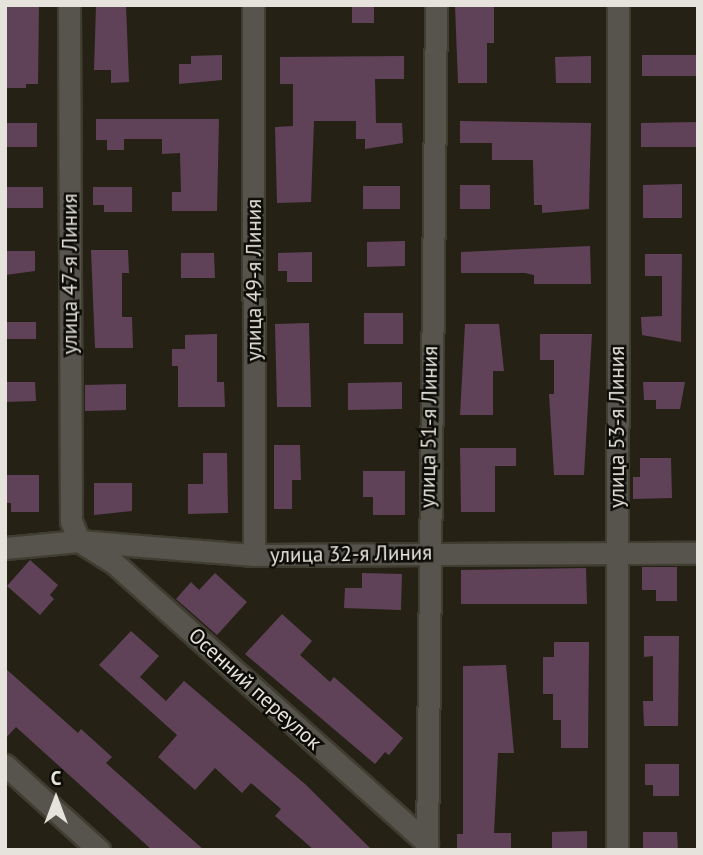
<!DOCTYPE html>
<html>
<head>
<meta charset="utf-8">
<style>
  body { margin:0 }
  #map { position:relative; width:703px; height:855px; overflow:hidden; background:#252215; font-family:"PT Sans",sans-serif }
  div>[style] { position:absolute }
  [style*='--x'] { left:calc(var(--x)*1px); top:calc(var(--y)*1px); width:calc(var(--w)*1px); rotate:calc(var(--a)*1deg) }
  .building>* { inset:0; background:#5f4258 }
  .roads { filter:drop-shadow(2px 0 #403d31) drop-shadow(-2px 0 #403d31) drop-shadow(0 2px #403d31) drop-shadow(0 -2px #403d31) }
  .street>* { height:21px; margin:-10.5px; padding:0 10.5px; transform-origin:10.5px; border-radius:10.5px; background:#56544d }
  span { translate:-50% -50%; white-space:nowrap; text-align:center; line-height:1.15; -webkit-text-stroke:5px #0d0c06; paint-order:stroke }
  .street-label { font-size:21px; color:#e5e3db }
  .frame { position:absolute; inset:0; border:7px solid #e5e3db; pointer-events:none }
  .north { position:absolute; left:21px; top:764px; width:70px; height:70px; -webkit-text-stroke:5px #0d0c06; paint-order:stroke; rotate:0deg; font-size:19px; font-weight:700; line-height:28px; text-align:center; color:#e5e3db }
  .north::after { content:''; display:block; margin:auto; width:24px; height:32px; background:#e5e3db; clip-path:polygon(50% 0,100% 100%,50% 72%,0 100%) }
</style>
</head>
<body>
<div id="map">
  <div class="building">
    <i style="clip-path:polygon(5px 5px,39px 5px,38px 84px,26px 84px,26px 88px,5px 88px)"></i>
    <i style="clip-path:polygon(96px 5px,126px 5px,129px 82px,111px 83px,111px 70px,94px 70px)"></i>
    <i style="clip-path:polygon(352px 5px,374px 5px,374px 23px,352px 23px)"></i>
    <i style="clip-path:polygon(455px 5px,494px 5px,494px 43px,487px 43px,487px 83px,458px 83px)"></i>
    <i style="clip-path:polygon(222px 55px,222px 80px,179px 84px,179px 64px,191px 64px,191px 56px)"></i>
    <i style="clip-path:polygon(642px 55px,698px 55px,698px 76px,642px 76px)"></i>
    <i style="clip-path:polygon(404px 56px,404px 79px,375px 79px,376px 123px,402px 123px,403px 143px,365px 149px,365px 139px,356px 139px,356px 121px,314px 121px,311px 202px,277px 203px,275px 127px,293px 126px,293px 84px,280px 84px,280px 57px)"></i>
    <i style="clip-path:polygon(591px 56px,591px 83px,556px 83px,555px 57px)"></i>
    <i style="clip-path:polygon(96px 119px,219px 119px,217px 211px,172px 211px,172px 192px,181px 192px,180px 153px,162px 154px,162px 139px,124px 139px,124px 150px,107px 150px,107px 140px,96px 140px)"></i>
    <i style="clip-path:polygon(460px 121px,591px 123px,589px 209px,542px 213px,542px 205px,534px 205px,533px 160px,492px 160px,492px 143px,460px 143px)"></i>
    <i style="clip-path:polygon(698px 122px,698px 147px,641px 147px,641px 123px)"></i>
    <i style="clip-path:polygon(5px 123px,37px 123px,37px 147px,5px 147px)"></i>
    <i style="clip-path:polygon(682px 184px,682px 218px,643px 218px,643px 185px)"></i>
    <i style="clip-path:polygon(460px 185px,490px 185px,490px 209px,460px 209px)"></i>
    <i style="clip-path:polygon(363px 186px,400px 186px,400px 209px,363px 209px)"></i>
    <i style="clip-path:polygon(5px 187px,43px 187px,43px 208px,5px 208px)"></i>
    <i style="clip-path:polygon(93px 187px,132px 187px,132px 212px,104px 212px,104px 205px,93px 205px)"></i>
    <i style="clip-path:polygon(405px 241px,405px 266px,367px 267px,367px 242px)"></i>
    <i style="clip-path:polygon(590px 246px,591px 284px,534px 284px,534px 275px,525px 273px,461px 273px,461px 252px)"></i>
    <i style="clip-path:polygon(91px 250px,128px 250px,129px 273px,122px 273px,122px 317px,132px 317px,133px 348px,95px 348px)"></i>
    <i style="clip-path:polygon(5px 251px,35px 251px,35px 271px,5px 275px)"></i>
    <i style="clip-path:polygon(312px 252px,312px 282px,287px 282px,287px 271px,278px 271px,278px 253px)"></i>
    <i style="clip-path:polygon(181px 253px,214px 253px,215px 278px,181px 278px)"></i>
    <i style="clip-path:polygon(645px 254px,682px 254px,681px 342px,642px 335px,641px 317px,662px 316px,662px 276px,645px 276px)"></i>
    <i style="clip-path:polygon(364px 313px,403px 313px,403px 344px,364px 344px)"></i>
    <i style="clip-path:polygon(5px 322px,36px 322px,36px 339px,5px 339px)"></i>
    <i style="clip-path:polygon(309px 323px,311px 407px,277px 407px,275px 324px)"></i>
    <i style="clip-path:polygon(465px 324px,499px 324px,504px 371px,493px 371px,493px 415px,460px 415px)"></i>
    <i style="clip-path:polygon(217px 334px,217px 382px,224px 382px,225px 407px,178px 407px,178px 366px,172px 366px,172px 349px,185px 349px,185px 335px)"></i>
    <i style="clip-path:polygon(540px 334px,592px 334px,584px 475px,554px 475px,549px 394px,554px 394px,554px 360px,540px 360px)"></i>
    <i style="clip-path:polygon(5px 382px,35px 382px,36px 401px,5px 402px)"></i>
    <i style="clip-path:polygon(402px 382px,402px 409px,348px 410px,348px 383px)"></i>
    <i style="clip-path:polygon(643px 382px,685px 382px,680px 409px,656px 409px,656px 400px,644px 400px)"></i>
    <i style="clip-path:polygon(126px 384px,126px 410px,85px 411px,85px 385px)"></i>
    <i style="clip-path:polygon(274px 445px,300px 445px,301px 480px,292px 480px,292px 509px,274px 509px)"></i>
    <i style="clip-path:polygon(460px 448px,516px 448px,516px 466px,495px 466px,495px 512px,461px 512px)"></i>
    <i style="clip-path:polygon(203px 453px,227px 453px,228px 513px,188px 514px,188px 484px,203px 484px)"></i>
    <i style="clip-path:polygon(640px 458px,671px 458px,672px 498px,633px 499px,633px 477px,640px 477px)"></i>
    <i style="clip-path:polygon(363px 471px,405px 471px,405px 515px,373px 515px,373px 497px,363px 497px)"></i>
    <i style="clip-path:polygon(5px 475px,39px 475px,39px 512px,11px 512px,11px 503px,5px 503px)"></i>
    <i style="clip-path:polygon(94px 483px,132px 483px,132px 511px,94px 515px)"></i>
    <i style="clip-path:polygon(30px 560px,58px 585px,50px 595px,54px 599px,40px 615px,7px 586px)"></i>
    <i style="clip-path:polygon(642px 567px,677px 567px,677px 601px,656px 601px,656px 590px,642px 590px)"></i>
    <i style="clip-path:polygon(586px 568px,587px 604px,461px 604px,461px 570px)"></i>
    <i style="clip-path:polygon(215px 573px,247px 602px,217px 635px,176px 599px,191px 582px,199px 590px)"></i>
    <i style="clip-path:polygon(362px 573px,402px 574px,401px 610px,344px 608px,345px 588px,362px 588px)"></i>
    <i style="clip-path:polygon(282px 614px,312px 641px,300px 655px,330px 682px,334px 677px,403px 738px,389px 755px,385px 752px,375px 764px,245px 654px)"></i>
    <i style="clip-path:polygon(131px 631px,159px 656px,140px 677px,166px 701px,184px 681px,305px 784px,372px 850px,314px 850px,275px 816px,281px 809px,251px 783px,242px 793px,215px 768px,195px 790px,158px 757px,177px 735px,99px 665px)"></i>
    <i style="clip-path:polygon(644px 636px,679px 636px,678px 726px,644px 726px,643px 701px,653px 701px,653px 656px,644px 657px)"></i>
    <i style="clip-path:polygon(554px 642px,589px 642px,588px 748px,561px 748px,561px 720px,553px 720px,553px 694px,543px 694px,543px 657px,554px 657px)"></i>
    <i style="clip-path:polygon(506px 665px,514px 753px,498px 753px,494px 833px,511px 833px,511px 850px,457px 850px,457px 834px,463px 834px,463px 666px)"></i>
    <i style="clip-path:polygon(5px 668px,78px 733px,81px 729px,112px 757px,106px 763px,204px 850px,152px 850px,16px 727px,5px 739px)"></i>
    <i style="clip-path:polygon(645px 764px,679px 764px,679px 796px,653px 796px,653px 785px,645px 785px)"></i>
    <i style="clip-path:polygon(587px 831px,587px 850px,552px 850px,552px 832px)"></i>
    <i style="clip-path:polygon(643px 832px,677px 832px,678px 850px,643px 850px)"></i>
  </div>
  <div class="roads">
    <div class="street">
      <i style="--x:69;--y:5;--w:516;--a:89.78"></i>
      <i style="--x:71;--y:521;--w:22;--a:68"></i>
      <i style="--x:79;--y:541;--w:41;--a:32.2"></i>
      <i style="--x:114;--y:563;--w:420;--a:41.8"></i>
      <i style="--x:253;--y:5;--w:550;--a:89.9"></i>
      <i style="--x:5;--y:548;--w:74;--a:-5.4"></i>
      <i style="--x:79;--y:541;--w:176;--a:4.6"></i>
      <i style="--x:254;--y:555;--w:444;--a:-0.3"></i>
      <i style="--x:5;--y:765;--w:127;--a:42.1"></i>
      <i style="--x:427;--y:850;--w:845;--a:-89.39"></i>
      <i style="--x:617;--y:850;--w:845;--a:-89.93"></i>
    </div>
  </div>
  <div class="street-label">
    <span style="left:70px;top:274px;rotate:-90deg">улица 47-я Линия</span>
    <span style="left:254px;top:280px;rotate:-90deg">улица 49-я Линия</span>
    <span style="left:429px;top:427px;rotate:-89deg">улица 51-я Линия</span>
    <span style="left:617px;top:427px;rotate:-90deg">улица 53-я Линия</span>
    <span style="left:351px;top:554px;rotate:-1deg">улица 32-я Линия</span>
    <span style="left:255px;top:689px;rotate:42deg">Осенний переулок</span>
  </div>
  <div class="frame"></div>
  <div class="north">С</div>
</div>
</body>
</html>
